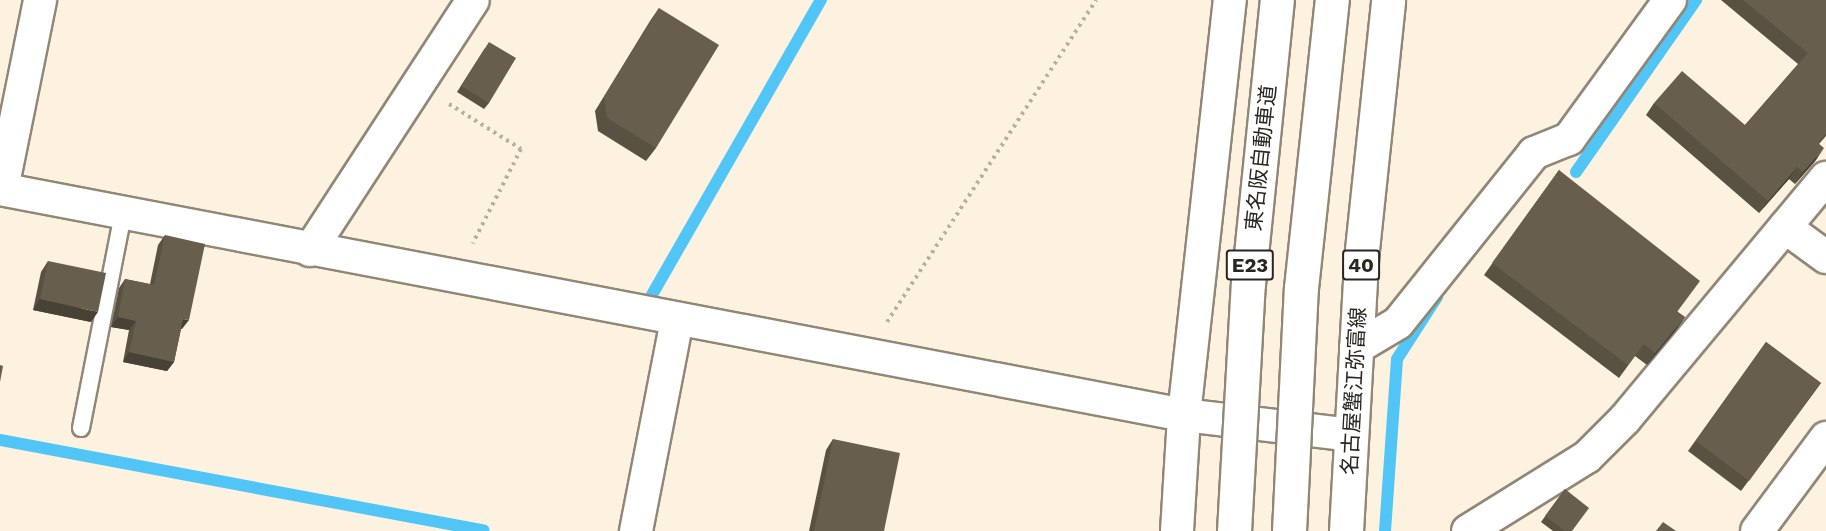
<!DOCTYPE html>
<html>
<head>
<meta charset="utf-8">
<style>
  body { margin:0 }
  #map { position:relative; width:1826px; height:531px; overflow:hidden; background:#fdf2df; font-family:"Work Sans","Noto Sans JP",sans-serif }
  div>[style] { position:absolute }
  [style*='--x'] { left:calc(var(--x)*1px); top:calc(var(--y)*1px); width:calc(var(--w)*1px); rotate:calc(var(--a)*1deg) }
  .stream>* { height:12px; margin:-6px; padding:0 6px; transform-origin:6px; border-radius:6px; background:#52c5f7 }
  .path>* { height:4px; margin-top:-2px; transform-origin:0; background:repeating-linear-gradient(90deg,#b8afa0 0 3px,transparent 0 7.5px) }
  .roads { filter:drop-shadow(2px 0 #918776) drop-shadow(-2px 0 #918776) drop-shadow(0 2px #918776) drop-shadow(0 -2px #918776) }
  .service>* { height:16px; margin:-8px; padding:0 8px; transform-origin:8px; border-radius:8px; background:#fff }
  .minor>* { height:32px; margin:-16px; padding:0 16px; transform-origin:16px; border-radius:16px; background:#fff }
  .primary>* { height:33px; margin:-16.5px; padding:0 16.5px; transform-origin:16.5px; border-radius:16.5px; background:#fff }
  .bridges { filter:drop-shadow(2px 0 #918776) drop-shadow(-2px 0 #918776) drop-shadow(0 2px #918776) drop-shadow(0 -2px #918776) }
  .motorway-bridge>* { height:33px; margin:-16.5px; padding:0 16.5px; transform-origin:16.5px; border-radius:16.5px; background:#fff }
  .wall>* { inset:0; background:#595142 }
  .shaded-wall>* { inset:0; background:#484236 }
  .building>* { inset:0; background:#675e4d }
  span { translate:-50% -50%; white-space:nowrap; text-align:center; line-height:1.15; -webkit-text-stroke:6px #fff; paint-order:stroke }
  .shield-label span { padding:2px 4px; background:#fff; border:2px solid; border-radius:4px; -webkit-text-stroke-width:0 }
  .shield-label { font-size:20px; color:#2a261f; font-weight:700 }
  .street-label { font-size:21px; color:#2a261f }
</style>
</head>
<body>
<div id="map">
  <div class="stream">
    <i style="--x:1576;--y:172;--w:210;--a:-55.1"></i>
    <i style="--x:649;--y:300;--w:346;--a:-60.2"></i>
    <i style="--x:0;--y:440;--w:492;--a:10.6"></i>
    <i style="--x:1385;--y:531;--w:172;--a:-86"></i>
    <i style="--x:1397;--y:359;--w:74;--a:-57.2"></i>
  </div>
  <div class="path">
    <i style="--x:449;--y:104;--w:85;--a:32"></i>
    <i style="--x:521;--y:149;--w:106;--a:117.1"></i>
    <i style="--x:887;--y:322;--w:384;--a:-57"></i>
  </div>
  <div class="roads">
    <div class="service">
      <i style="--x:81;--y:428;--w:219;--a:-78.9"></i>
    </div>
    <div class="minor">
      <i style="--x:0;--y:189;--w:1205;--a:10.81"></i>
      <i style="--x:1184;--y:415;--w:169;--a:6.8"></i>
      <i style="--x:2;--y:189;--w:193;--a:-78.6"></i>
      <i style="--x:1785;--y:227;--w:51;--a:36.2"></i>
      <i style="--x:310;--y:250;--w:298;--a:-56.9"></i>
      <i style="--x:1356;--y:348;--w:49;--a:-30.8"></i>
      <i style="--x:1398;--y:323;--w:218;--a:-51.3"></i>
      <i style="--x:1534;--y:153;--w:38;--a:-22"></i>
      <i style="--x:1569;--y:139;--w:172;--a:-54"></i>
      <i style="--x:636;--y:531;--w:215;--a:-79"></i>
      <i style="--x:1177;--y:531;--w:116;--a:-86.5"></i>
      <i style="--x:1184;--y:415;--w:418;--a:-83.7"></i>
      <i style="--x:1468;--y:531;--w:140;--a:-31.9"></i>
      <i style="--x:1587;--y:457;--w:54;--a:-45"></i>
      <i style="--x:1625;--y:419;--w:314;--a:-50.2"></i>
      <i style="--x:1757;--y:531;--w:116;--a:-53.4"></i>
    </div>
    <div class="primary">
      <i style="--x:1346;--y:531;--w:272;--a:-86.8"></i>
      <i style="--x:1361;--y:259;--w:260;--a:-84"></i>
    </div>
  </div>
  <div class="bridges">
    <div class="motorway-bridge">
      <i style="--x:1234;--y:531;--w:247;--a:-86.8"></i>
      <i style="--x:1248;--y:284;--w:285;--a:-84.2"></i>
      <i style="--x:1289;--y:531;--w:243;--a:-87.2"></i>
      <i style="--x:1301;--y:288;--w:290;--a:-83.9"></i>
    </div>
  </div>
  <div class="wall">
    <i style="clip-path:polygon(1721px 0,1826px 0,1826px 136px,1819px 144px,1816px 160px,1795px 184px,1789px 179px,1759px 213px,1646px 115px,1654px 103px,1745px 125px,1798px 64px)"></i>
    <i style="clip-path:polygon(659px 8px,656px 148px,646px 161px,598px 131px,595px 111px,650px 21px)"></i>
    <i style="clip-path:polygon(485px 48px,489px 103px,484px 109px,457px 92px)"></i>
    <i style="clip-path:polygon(1559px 170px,1678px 312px,1685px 317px,1676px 330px,1647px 365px,1635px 356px,1619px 378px,1484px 275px)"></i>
    <i style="clip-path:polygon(165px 235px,182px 329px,181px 329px,174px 362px,167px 371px,123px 362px,129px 330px,111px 327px,119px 288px,125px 279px,150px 284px,158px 245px)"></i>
    <i style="clip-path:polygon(48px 261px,91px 322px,33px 310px,41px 272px)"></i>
    <i style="clip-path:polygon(1766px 342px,1821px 383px,1741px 491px,1688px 451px)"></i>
    <i style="clip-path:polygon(833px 439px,884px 531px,809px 531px,826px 450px)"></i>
    <i style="clip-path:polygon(1565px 489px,1572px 531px,1553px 531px,1541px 522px)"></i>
  </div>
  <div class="shaded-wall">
    <i style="clip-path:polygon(1824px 148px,1816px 160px,1795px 184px,1803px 172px)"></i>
    <i style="clip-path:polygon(1797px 167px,1789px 179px,1759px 213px,1768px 201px)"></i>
    <i style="clip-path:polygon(40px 299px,98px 312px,91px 322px,33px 310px)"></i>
    <i style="clip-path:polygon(118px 317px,136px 321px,129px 330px,111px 327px)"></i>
    <i style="clip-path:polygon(1685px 317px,1676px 330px,1647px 365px,1655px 353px)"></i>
    <i style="clip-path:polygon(183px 319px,189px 320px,182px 329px,176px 328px)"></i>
    <i style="clip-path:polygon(129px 352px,174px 362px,167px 371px,123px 362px)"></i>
  </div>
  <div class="building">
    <i style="clip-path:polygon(1743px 0,1826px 0,1826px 134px,1818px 143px,1824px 148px,1803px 172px,1797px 167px,1768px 201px,1654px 103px,1682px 71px,1745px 125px,1808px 53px)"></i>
    <i style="clip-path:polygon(659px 8px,719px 45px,656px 148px,607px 118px,604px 97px)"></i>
    <i style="clip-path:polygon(489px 42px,516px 58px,489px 103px,461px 86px)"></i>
    <i style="clip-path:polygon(1559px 170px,1700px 281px,1677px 312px,1685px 317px,1655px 353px,1644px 344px,1628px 365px,1492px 263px)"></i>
    <i style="clip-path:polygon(165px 235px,205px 244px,189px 320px,183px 319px,174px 362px,129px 352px,136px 321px,118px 317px,125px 279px,154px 285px)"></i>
    <i style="clip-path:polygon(48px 261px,106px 273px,98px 312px,40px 299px)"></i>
    <i style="clip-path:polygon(1766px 342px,1821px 383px,1749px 481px,1696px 441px)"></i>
    <i style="clip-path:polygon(0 365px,3px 366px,0 382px)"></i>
    <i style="clip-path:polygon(833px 439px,900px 453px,884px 531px,814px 531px)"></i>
    <i style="clip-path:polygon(1565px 489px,1589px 508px,1572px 531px,1565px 531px,1545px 516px)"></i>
    <i style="clip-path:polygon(1663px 522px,1676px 531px,1656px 531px)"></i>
  </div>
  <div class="shield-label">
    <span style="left:1250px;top:265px">E23</span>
    <span style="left:1361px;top:265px">40</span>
  </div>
  <div class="street-label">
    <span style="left:1261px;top:158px;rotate:-84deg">東名阪自動車道</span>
    <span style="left:1354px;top:391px;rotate:-87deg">名古屋蟹江弥富線</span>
  </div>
</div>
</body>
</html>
